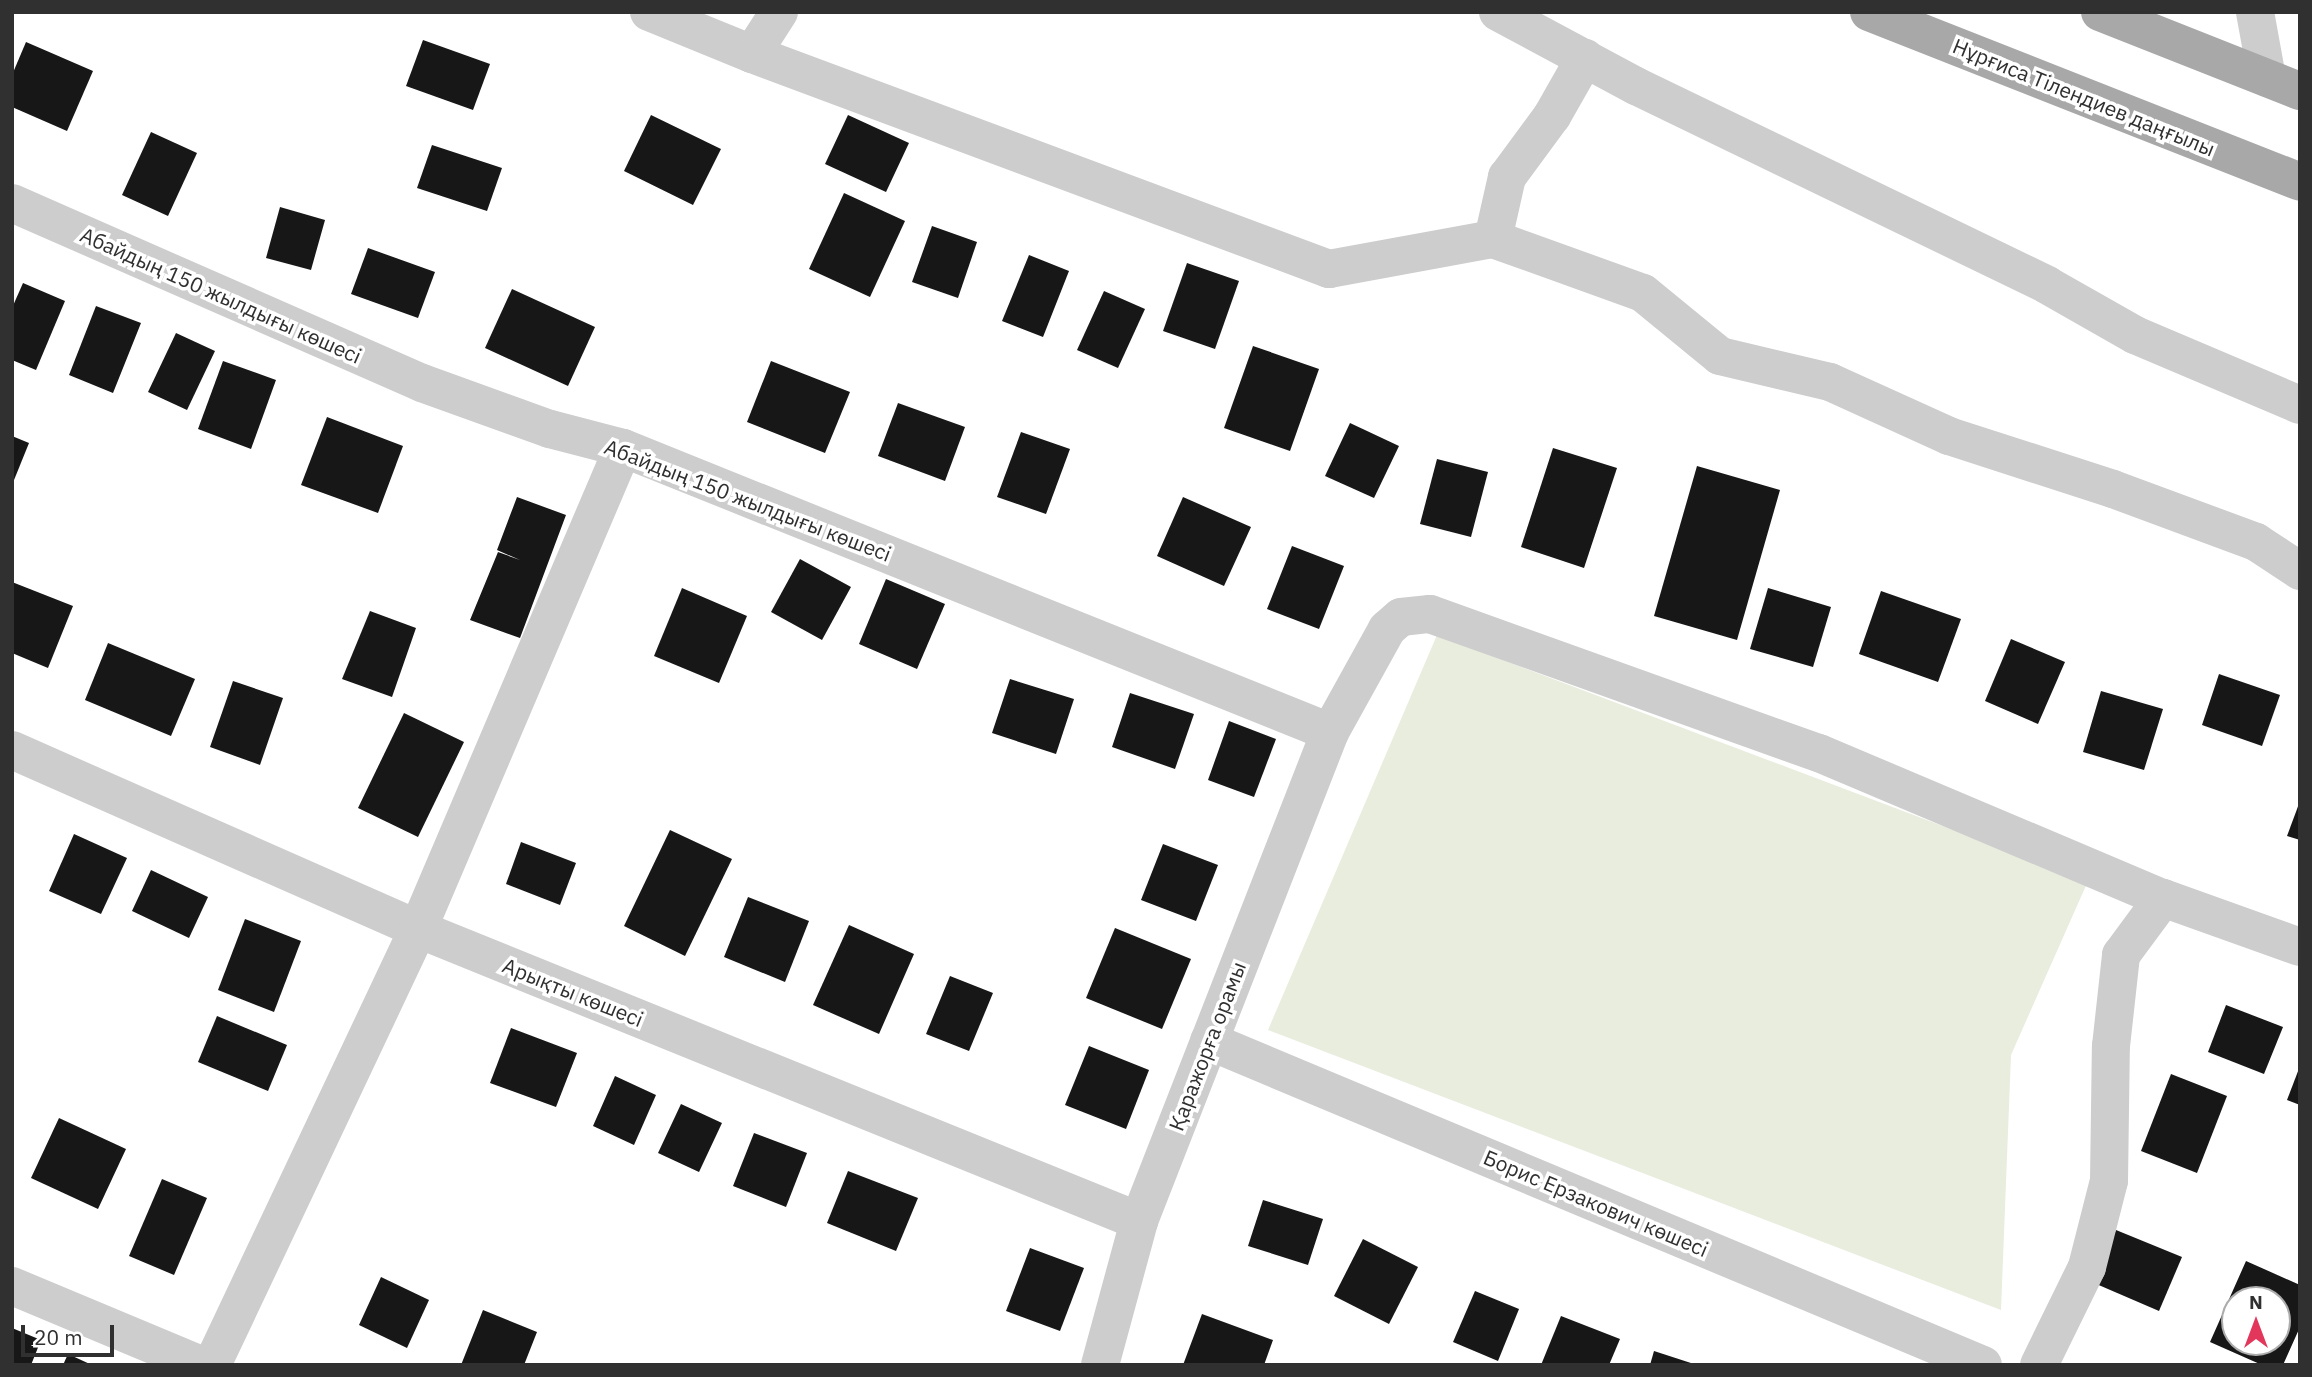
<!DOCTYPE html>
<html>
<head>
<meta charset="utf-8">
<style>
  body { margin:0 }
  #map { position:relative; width:2312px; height:1377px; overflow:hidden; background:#fff; font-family:"IBM Plex Sans",sans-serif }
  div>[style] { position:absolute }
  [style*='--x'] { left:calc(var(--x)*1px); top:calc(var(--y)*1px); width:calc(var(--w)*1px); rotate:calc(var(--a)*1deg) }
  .green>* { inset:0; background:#e8edde }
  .building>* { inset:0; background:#171717 }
  .minor>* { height:38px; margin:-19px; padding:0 19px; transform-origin:19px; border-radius:19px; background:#cdcdcd }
  .major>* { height:38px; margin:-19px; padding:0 19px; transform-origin:19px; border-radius:19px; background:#a8a8a8 }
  span { translate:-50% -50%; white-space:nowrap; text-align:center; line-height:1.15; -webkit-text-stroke:7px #fff; paint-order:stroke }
  .street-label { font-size:21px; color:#303030 }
  .frame { position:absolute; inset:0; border:14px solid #303030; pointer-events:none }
  .north { position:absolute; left:2221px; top:1286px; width:70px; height:70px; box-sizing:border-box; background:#fff; border:2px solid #acacac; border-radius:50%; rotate:0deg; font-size:19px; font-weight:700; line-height:28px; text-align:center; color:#303030 }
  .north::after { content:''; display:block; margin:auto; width:24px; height:32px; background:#e2365b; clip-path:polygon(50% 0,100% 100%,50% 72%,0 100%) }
  .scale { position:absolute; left:21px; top:1325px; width:93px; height:32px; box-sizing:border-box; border:4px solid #303030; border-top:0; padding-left:9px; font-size:21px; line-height:24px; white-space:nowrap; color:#303030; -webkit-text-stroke:5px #fff; paint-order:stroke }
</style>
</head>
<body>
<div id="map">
  <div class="green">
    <i style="clip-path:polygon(1437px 635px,2088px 881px,2011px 1055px,2001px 1310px,1268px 1030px)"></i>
  </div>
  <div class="building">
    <i style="clip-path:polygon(423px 40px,490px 64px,473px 110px,406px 86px)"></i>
    <i style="clip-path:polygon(26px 42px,93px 71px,67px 131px,12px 107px,12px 75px)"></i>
    <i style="clip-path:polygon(651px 115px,721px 149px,693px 205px,624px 171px)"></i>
    <i style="clip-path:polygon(848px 115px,909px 143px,886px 192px,825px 164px)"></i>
    <i style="clip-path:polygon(151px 132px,197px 153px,168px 216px,122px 195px)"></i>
    <i style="clip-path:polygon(432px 145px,502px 168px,487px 211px,417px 188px)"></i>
    <i style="clip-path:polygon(844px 193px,905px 221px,870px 297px,809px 269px)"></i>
    <i style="clip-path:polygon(280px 207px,325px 220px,311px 270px,266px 258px)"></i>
    <i style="clip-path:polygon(932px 226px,977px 242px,958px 298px,912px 282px)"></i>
    <i style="clip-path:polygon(368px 248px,435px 272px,418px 318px,351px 294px)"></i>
    <i style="clip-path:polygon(1029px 255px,1069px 271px,1043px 337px,1002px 321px)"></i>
    <i style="clip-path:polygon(1187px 263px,1239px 281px,1215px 349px,1163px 331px)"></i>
    <i style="clip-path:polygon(23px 283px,65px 301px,36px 370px,12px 360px,12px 308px)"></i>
    <i style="clip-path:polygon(512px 289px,595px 327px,568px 386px,485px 348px)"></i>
    <i style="clip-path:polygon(1104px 291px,1145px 309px,1118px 368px,1077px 350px)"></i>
    <i style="clip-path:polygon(96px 306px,141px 323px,113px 393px,69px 375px)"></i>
    <i style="clip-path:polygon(176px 333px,215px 351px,187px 410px,148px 392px)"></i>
    <i style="clip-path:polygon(1253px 346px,1319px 369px,1290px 451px,1224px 428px)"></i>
    <i style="clip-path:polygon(223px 361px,276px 380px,251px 449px,198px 429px)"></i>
    <i style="clip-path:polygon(771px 361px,850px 392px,825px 453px,747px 422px)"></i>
    <i style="clip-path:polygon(898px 403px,965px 427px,945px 481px,878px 456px)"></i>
    <i style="clip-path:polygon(327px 417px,403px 446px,378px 513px,301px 485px)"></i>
    <i style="clip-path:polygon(1350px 423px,1399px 446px,1374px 498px,1325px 476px)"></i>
    <i style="clip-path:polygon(1021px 432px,1070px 449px,1046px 514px,997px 497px)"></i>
    <i style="clip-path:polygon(12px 436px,29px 443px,12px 485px)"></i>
    <i style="clip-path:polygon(1553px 448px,1617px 468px,1584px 568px,1521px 547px)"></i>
    <i style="clip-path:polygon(1437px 459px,1488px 472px,1471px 537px,1420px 524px)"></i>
    <i style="clip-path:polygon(1697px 466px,1780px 490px,1737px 640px,1654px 616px)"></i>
    <i style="clip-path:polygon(517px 497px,566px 515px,520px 638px,470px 620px,498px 552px,520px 560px,497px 550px)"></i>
    <i style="clip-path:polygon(1183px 497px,1251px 527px,1224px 586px,1157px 556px)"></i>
    <i style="clip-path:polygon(1292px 546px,1344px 566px,1319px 629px,1267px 609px)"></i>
    <i style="clip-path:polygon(800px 559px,851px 587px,822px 640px,771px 612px)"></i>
    <i style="clip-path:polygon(886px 579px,945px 604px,917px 669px,859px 644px)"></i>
    <i style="clip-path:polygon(12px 582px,73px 606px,48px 668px,12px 653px)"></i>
    <i style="clip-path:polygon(682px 588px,747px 616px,719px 683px,654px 656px)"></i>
    <i style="clip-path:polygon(1768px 588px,1831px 607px,1813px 667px,1750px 649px)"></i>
    <i style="clip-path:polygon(1881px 591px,1961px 619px,1938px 682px,1859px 654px)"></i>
    <i style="clip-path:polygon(370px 611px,416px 628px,392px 697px,342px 679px)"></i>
    <i style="clip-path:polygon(2011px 639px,2065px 662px,2038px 724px,1985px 701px)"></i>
    <i style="clip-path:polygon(108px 643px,195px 679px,171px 736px,85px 700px)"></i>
    <i style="clip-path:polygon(2219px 674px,2280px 695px,2262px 746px,2202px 725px)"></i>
    <i style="clip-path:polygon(1010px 679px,1074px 699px,1056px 754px,992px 733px)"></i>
    <i style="clip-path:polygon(233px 681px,283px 698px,260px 765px,210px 747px)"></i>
    <i style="clip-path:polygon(2101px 691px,2163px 709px,2144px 770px,2083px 752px)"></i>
    <i style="clip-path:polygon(1130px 693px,1194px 714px,1175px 769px,1112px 747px)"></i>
    <i style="clip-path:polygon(404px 713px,464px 742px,418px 837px,358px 808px)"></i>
    <i style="clip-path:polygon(1229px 721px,1276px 739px,1254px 797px,1208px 780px)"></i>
    <i style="clip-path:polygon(2300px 801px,2300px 840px,2287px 836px)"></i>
    <i style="clip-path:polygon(670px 830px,732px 859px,685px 956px,624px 926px)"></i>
    <i style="clip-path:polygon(74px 834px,127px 858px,101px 914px,49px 891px)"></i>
    <i style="clip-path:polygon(521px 842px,576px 863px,560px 905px,506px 884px)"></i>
    <i style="clip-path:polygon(1163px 844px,1218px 865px,1196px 921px,1141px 900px)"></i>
    <i style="clip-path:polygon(151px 870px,208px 897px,189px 938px,132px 911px)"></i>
    <i style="clip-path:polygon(748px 897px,809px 921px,785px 982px,724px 957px)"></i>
    <i style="clip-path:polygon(245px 919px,301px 941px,274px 1012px,218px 990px)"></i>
    <i style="clip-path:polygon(849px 925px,914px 954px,879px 1034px,813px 1005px)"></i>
    <i style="clip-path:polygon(1115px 928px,1191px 959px,1162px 1029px,1086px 998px)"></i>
    <i style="clip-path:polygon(950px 976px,993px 993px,969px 1051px,926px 1034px)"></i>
    <i style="clip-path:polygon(2226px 1005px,2283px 1027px,2264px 1074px,2208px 1052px)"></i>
    <i style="clip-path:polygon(217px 1016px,287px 1045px,268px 1091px,198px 1062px)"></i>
    <i style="clip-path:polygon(511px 1028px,577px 1053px,556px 1107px,490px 1083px)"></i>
    <i style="clip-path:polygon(1089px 1046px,1149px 1070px,1126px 1129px,1065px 1105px)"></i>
    <i style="clip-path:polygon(2300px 1066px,2300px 1105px,2287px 1100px)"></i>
    <i style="clip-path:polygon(2171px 1074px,2227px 1096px,2197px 1173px,2141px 1151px)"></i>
    <i style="clip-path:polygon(615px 1076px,656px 1095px,634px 1145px,593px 1126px)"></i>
    <i style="clip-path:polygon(681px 1104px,722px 1123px,699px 1172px,658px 1153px)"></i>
    <i style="clip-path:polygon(59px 1118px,126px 1149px,98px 1209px,31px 1178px)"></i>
    <i style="clip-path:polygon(754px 1133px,807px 1153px,786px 1207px,733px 1186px)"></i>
    <i style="clip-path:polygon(848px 1171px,918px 1198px,896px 1251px,827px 1223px)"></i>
    <i style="clip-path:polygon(162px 1179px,207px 1198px,174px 1275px,129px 1256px)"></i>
    <i style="clip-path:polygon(1263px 1200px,1323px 1219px,1308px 1265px,1248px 1246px)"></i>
    <i style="clip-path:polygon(2116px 1230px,2182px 1257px,2159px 1311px,2094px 1283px)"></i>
    <i style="clip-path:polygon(1363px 1239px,1418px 1267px,1389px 1324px,1334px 1296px)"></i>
    <i style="clip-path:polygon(1030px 1248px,1084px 1268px,1060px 1331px,1006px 1311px)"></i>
    <i style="clip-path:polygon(evenodd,2246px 1261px,2300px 1285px,2300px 1327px,2283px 1365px,2262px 1365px,2210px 1342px,2246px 1261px,2235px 1300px,2277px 1300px,2277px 1342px,2235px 1342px,2235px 1300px)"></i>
    <i style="clip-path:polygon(381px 1277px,429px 1300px,407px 1348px,359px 1325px)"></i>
    <i style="clip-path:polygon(1475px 1291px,1519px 1309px,1498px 1361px,1453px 1342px)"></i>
    <i style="clip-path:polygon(483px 1310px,537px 1332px,524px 1365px,461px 1365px)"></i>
    <i style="clip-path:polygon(1202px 1314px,1273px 1340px,1264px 1365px,1183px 1365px)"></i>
    <i style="clip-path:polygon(1561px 1316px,1620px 1339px,1609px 1365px,1541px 1365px)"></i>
    <i style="clip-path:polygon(12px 1328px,41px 1340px,31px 1365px,12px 1365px)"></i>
    <i style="clip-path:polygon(1654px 1351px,1694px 1364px,1693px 1365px,1650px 1365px)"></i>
    <i style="clip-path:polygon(68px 1354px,92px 1365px,63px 1365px)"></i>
  </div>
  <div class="minor">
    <i style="--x:649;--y:12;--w:111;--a:22.2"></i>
    <i style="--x:752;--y:54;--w:50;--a:-57.3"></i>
    <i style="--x:1498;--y:12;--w:157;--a:28.2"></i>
    <i style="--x:1636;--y:86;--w:457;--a:25.8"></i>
    <i style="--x:2047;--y:285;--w:101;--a:29.6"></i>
    <i style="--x:2135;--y:335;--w:179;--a:23"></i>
    <i style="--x:2255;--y:12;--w:67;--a:79.7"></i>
    <i style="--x:752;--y:54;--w:616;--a:20.44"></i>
    <i style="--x:1329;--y:269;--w:167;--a:-10.4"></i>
    <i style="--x:1493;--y:239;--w:159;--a:19.8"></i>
    <i style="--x:1643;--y:293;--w:99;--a:39.3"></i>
    <i style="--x:1720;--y:356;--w:113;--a:13.3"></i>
    <i style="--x:1830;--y:382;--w:131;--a:24.4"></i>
    <i style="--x:1949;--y:436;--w:172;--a:17.9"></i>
    <i style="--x:2113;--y:489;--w:153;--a:20.3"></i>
    <i style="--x:2256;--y:542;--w:53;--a:33.4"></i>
    <i style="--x:12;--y:203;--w:448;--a:23.7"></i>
    <i style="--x:422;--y:383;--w:136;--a:19.8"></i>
    <i style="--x:550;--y:429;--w:75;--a:14.6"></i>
    <i style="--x:623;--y:448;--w:762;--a:21.89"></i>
    <i style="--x:1493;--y:239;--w:64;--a:-77.3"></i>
    <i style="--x:1507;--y:177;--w:76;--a:-53.6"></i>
    <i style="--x:1552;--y:116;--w:67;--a:-60.4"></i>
    <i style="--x:12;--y:750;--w:444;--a:23.8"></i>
    <i style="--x:418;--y:929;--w:778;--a:22.05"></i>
    <i style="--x:1209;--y:1041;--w:839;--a:22.71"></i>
    <i style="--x:12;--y:1286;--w:205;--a:22.7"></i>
    <i style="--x:212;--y:1365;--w:482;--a:-64.7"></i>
    <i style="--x:418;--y:929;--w:523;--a:-66.92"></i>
    <i style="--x:1100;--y:1365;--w:149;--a:-74.8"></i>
    <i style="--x:1139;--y:1221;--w:525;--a:-68.66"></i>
    <i style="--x:1330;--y:732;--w:118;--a:-61"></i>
    <i style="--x:1387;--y:629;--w:18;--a:-41"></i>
    <i style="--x:1401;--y:617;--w:29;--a:-6"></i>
    <i style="--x:1430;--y:614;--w:413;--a:19.7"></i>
    <i style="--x:1819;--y:753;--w:373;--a:22.9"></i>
    <i style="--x:2039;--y:1365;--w:109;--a:-63.9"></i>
    <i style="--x:2087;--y:1267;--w:89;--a:-75.7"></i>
    <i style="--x:2109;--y:1181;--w:135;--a:-89.2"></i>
    <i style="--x:2111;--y:1046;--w:92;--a:-83.7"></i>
    <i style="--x:2121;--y:955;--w:71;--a:-53.6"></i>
    <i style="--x:2163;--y:898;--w:145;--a:19.7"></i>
  </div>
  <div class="major">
    <i style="--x:1869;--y:12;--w:463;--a:21.5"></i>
    <i style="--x:2100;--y:12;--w:215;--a:21.6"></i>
  </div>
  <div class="street-label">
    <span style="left:2084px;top:97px;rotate:22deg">Нұрғиса Тілендиев даңғылы</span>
    <span style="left:221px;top:295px;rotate:24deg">Абайдың 150 жылдығы көшесі</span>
    <span style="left:748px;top:500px;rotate:21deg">Абайдың 150 жылдығы көшесі</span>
    <span style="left:573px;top:992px;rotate:22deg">Арықты көшесі</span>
    <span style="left:1207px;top:1046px;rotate:-69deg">Қаражорға орамы</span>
    <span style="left:1596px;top:1203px;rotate:23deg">Борис Ерзакович көшесі</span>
  </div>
  <div class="frame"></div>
  <div class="north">N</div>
  <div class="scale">20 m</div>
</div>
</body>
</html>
